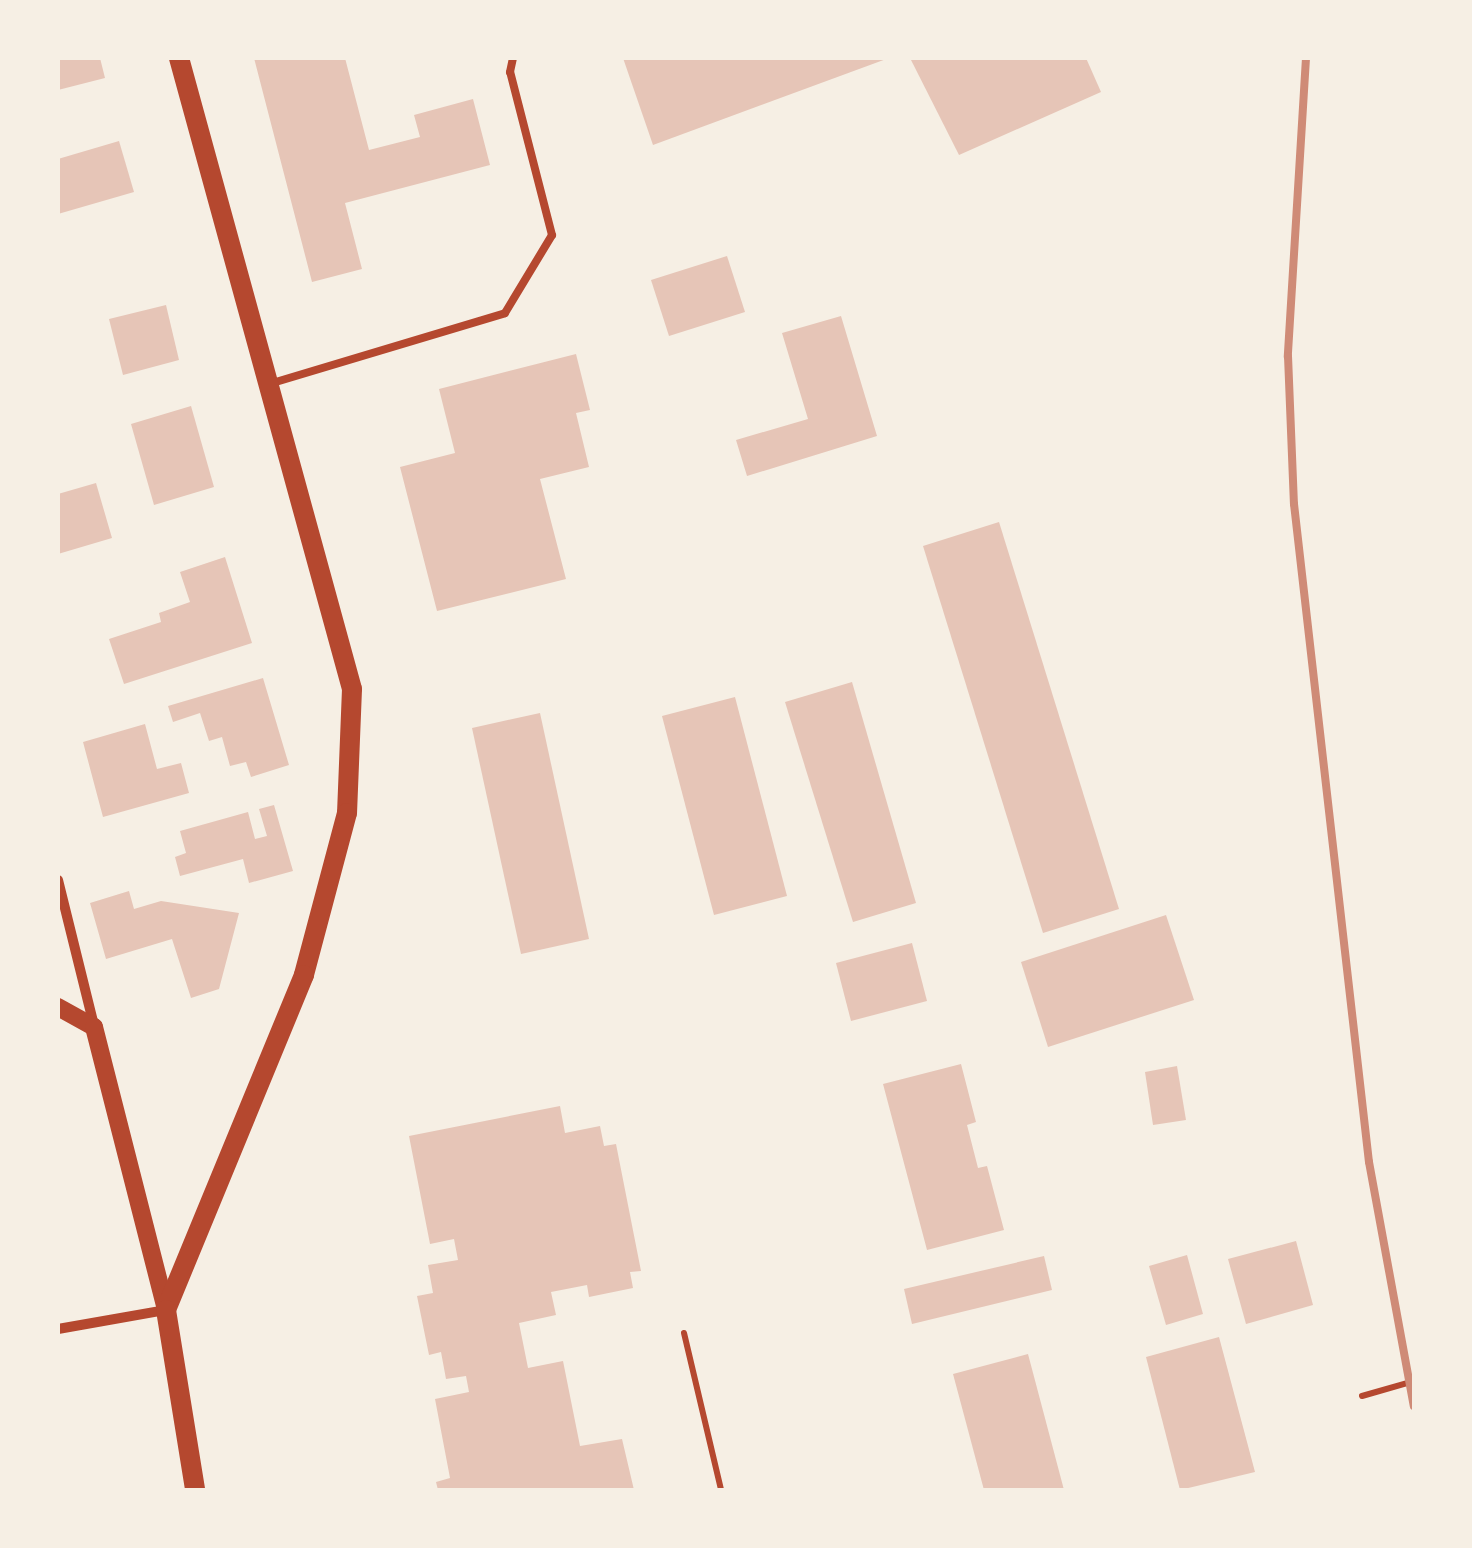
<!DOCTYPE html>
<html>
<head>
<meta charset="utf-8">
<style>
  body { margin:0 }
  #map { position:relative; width:1472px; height:1548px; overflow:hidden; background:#f6efe4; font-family:Raleway,sans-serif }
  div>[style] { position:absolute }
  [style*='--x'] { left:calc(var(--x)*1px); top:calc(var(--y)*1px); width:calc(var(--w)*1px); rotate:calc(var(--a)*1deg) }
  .building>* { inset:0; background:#e6c5b7 }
  .path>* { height:6px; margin:-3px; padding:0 3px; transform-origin:3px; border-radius:3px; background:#b5482f }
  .service>* { height:8px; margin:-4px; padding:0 4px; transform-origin:4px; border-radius:4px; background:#b5482f }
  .minor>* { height:10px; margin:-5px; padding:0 5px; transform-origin:5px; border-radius:5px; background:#b5482f }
  .tertiary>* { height:18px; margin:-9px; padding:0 9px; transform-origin:9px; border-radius:9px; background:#b5482f }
  .secondary>* { height:20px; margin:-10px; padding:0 10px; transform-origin:10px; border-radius:10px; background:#b5482f }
  .rail>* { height:8px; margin:-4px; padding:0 4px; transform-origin:4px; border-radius:4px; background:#cf8b77 }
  span { translate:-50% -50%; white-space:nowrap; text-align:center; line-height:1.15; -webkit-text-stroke:10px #f6efe4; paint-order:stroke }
  .frame { position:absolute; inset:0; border:60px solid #f6efe4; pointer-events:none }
</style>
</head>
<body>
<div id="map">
  <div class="building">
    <i style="clip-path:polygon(58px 58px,100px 58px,105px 78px,58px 90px)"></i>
    <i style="clip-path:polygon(254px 58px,345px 58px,369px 150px,420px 137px,414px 115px,473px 99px,490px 165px,345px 203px,362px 269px,312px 282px)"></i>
    <i style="clip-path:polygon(623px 58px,889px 58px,653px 145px)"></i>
    <i style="clip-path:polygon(910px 58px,1086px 58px,1101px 92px,959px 155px)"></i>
    <i style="clip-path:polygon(119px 141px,134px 192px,58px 214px,58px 159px)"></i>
    <i style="clip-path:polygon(727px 256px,745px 312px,669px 336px,651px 280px)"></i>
    <i style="clip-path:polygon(166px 305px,179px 360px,123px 375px,109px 319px)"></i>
    <i style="clip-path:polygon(841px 316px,877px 436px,747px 476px,736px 440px,808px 419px,782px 333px)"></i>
    <i style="clip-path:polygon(576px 354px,590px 410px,576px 413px,589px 467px,540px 479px,566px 579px,437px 611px,400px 467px,455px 453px,439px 389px)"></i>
    <i style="clip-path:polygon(191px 406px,214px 487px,154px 505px,131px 424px)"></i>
    <i style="clip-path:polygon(96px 483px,112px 538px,58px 554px,58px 494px)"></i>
    <i style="clip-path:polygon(999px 522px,1119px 909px,1043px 933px,923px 546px)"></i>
    <i style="clip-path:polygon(225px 557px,252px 643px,124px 684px,109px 639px,161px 622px,159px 613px,190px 602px,180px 572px)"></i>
    <i style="clip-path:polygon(263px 678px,289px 765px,251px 777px,246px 762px,230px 766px,222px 737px,209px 741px,200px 713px,173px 722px,168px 706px)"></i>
    <i style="clip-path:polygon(852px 682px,916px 903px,853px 922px,785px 702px)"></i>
    <i style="clip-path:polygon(735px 697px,787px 896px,714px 915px,662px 716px)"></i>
    <i style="clip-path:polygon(540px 713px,589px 939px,521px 954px,472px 728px)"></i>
    <i style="clip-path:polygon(145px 724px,157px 769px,181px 763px,189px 793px,103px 817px,83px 742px)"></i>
    <i style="clip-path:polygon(274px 805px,293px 871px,249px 883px,243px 859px,180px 876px,175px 857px,186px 853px,180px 831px,248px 812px,255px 839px,267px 836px,259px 809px)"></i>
    <i style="clip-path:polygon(129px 891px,134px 909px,161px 901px,239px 913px,219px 989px,191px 998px,172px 939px,106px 959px,90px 903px)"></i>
    <i style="clip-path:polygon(1166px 915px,1194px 1000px,1048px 1047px,1021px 962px)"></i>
    <i style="clip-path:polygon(912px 943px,927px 1001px,851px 1021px,836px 963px)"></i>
    <i style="clip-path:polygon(961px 1064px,976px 1122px,967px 1125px,978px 1168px,987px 1166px,1004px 1230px,927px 1250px,883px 1084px)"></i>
    <i style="clip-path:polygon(1177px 1066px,1186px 1120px,1153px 1125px,1145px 1072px)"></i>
    <i style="clip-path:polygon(560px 1106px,565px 1133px,600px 1126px,604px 1146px,616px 1144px,641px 1271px,630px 1272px,633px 1288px,589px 1297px,587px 1285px,551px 1292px,556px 1315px,519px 1323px,528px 1368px,563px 1361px,580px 1446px,622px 1439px,634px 1490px,438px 1490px,436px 1482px,450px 1478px,435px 1399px,469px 1392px,466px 1376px,446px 1379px,441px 1352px,429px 1355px,417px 1296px,433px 1293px,428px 1265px,458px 1260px,454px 1239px,430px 1244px,409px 1136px)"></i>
    <i style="clip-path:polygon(1296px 1241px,1313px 1305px,1246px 1324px,1228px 1259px)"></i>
    <i style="clip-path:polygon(1187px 1255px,1203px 1314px,1166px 1325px,1149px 1266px)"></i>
    <i style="clip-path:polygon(1044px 1256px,1052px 1290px,912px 1324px,904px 1289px)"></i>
    <i style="clip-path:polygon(1219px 1337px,1255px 1472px,1180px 1490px,1146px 1357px)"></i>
    <i style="clip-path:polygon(1028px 1354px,1064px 1490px,984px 1490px,953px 1374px)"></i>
  </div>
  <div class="path">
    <i style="--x:684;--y:1333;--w:161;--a:76.7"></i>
    <i style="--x:1362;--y:1396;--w:54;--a:-16.1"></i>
  </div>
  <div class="service">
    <i style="--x:269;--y:384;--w:246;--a:-16.7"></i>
    <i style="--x:505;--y:313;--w:91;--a:-58.9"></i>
    <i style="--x:552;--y:235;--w:168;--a:-104.4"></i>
    <i style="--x:510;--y:72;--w:14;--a:-78"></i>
  </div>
  <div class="minor">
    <i style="--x:58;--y:880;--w:150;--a:76.1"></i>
    <i style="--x:58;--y:1329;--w:110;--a:-10"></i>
  </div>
  <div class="tertiary">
    <i style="--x:58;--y:1007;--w:41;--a:29.1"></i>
    <i style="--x:94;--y:1027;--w:292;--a:75.7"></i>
  </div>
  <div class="secondary">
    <i style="--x:179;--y:58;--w:654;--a:74.67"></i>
    <i style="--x:352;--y:689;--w:124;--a:92.3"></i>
    <i style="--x:347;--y:813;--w:168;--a:104.9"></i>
    <i style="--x:304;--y:975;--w:362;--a:112.4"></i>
    <i style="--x:166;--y:1310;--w:182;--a:80.8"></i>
  </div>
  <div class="rail">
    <i style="--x:1306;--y:58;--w:299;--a:93.5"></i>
    <i style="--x:1288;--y:356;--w:148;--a:87.7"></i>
    <i style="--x:1294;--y:504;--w:662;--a:83.5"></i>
    <i style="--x:1369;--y:1162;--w:248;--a:79.6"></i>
  </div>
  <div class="frame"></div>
</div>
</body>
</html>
